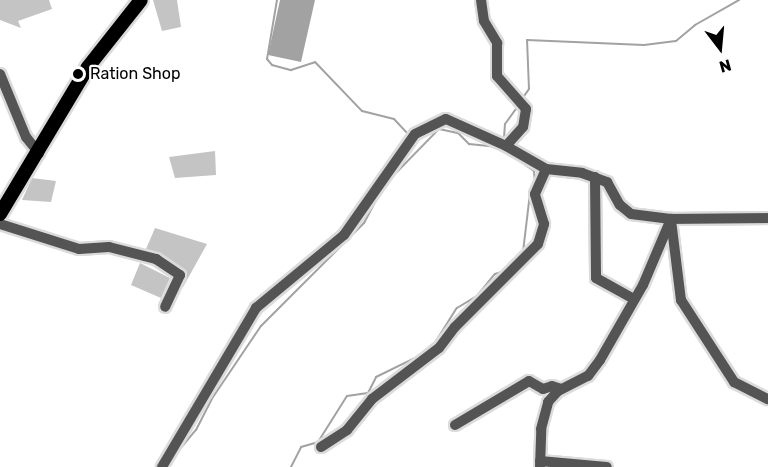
<!DOCTYPE html>
<html>
<head>
<meta charset="utf-8">
<style>
  body { margin:0 }
  #map { position:relative; width:768px; height:467px; overflow:hidden; background:#fff; font-family:Rubik,sans-serif }
  div>[style] { position:absolute }
  [style*='--x'] { left:calc(var(--x)*1px); top:calc(var(--y)*1px); width:calc(var(--w)*1px); rotate:calc(var(--a)*1deg) }
  .water>* { inset:0; background:#a2a2a2 }
  .stream>* { height:2px; margin:-1px; padding:0 1px; transform-origin:1px; border-radius:1px; background:#a2a2a2 }
  .building>* { inset:0; background:#c4c4c4 }
  .roads { filter:drop-shadow(2px 0 #dbdbdb) drop-shadow(-2px 0 #dbdbdb) drop-shadow(0 2px #dbdbdb) drop-shadow(0 -2px #dbdbdb) }
  .minor>* { height:10px; margin:-5px; padding:0 5px; transform-origin:5px; border-radius:5px; background:#545454 }
  .major>* { height:14px; margin:-7px; padding:0 7px; transform-origin:7px; border-radius:7px; background:#000 }
  .dots>* { width:16px; height:16px; translate:-50% -50%; box-sizing:border-box; border:3px solid #fff; border-radius:50% }
  span { translate:-50% -50%; white-space:nowrap; text-align:center; line-height:1.15; -webkit-text-stroke:4.5px #fff; paint-order:stroke }
  .poi-label { font-size:16px; color:#000 }
  .left { translate:0 -50%; text-align:left }
  .north { position:absolute; left:690px; top:18px; width:60px; height:60px; -webkit-text-stroke:4px #fff; paint-order:stroke; rotate:164deg; font-size:16px; font-weight:700; line-height:24px; text-align:center; color:#000 }
  .north::after { content:''; display:block; margin:auto; width:21px; height:27px; background:#000; clip-path:polygon(50% 0,100% 100%,50% 72%,0 100%) }
</style>
</head>
<body>
<div id="map">
  <div class="water">
    <i style="clip-path:polygon(280px 0,315px 0,301px 62px,268px 55px)"></i>
  </div>
  <div class="stream">
    <i style="--x:277;--y:0;--w:60;--a:99.6"></i>
    <i style="--x:267;--y:59;--w:8;--a:50"></i>
    <i style="--x:272;--y:65;--w:20;--a:15"></i>
    <i style="--x:291;--y:70;--w:25;--a:-18"></i>
    <i style="--x:315;--y:62;--w:68;--a:46.2"></i>
    <i style="--x:362;--y:111;--w:33;--a:14"></i>
    <i style="--x:394;--y:119;--w:19;--a:47"></i>
    <i style="--x:522;--y:99;--w:12;--a:-55"></i>
    <i style="--x:529;--y:89;--w:49;--a:-92.3"></i>
    <i style="--x:527;--y:40;--w:117;--a:2.4"></i>
    <i style="--x:644;--y:45;--w:32;--a:-7"></i>
    <i style="--x:676;--y:41;--w:25;--a:-40"></i>
    <i style="--x:695;--y:25;--w:51;--a:-29.6"></i>
    <i style="--x:504;--y:138;--w:14;--a:-86"></i>
    <i style="--x:505;--y:124;--w:22;--a:-54"></i>
    <i style="--x:504;--y:150;--w:37;--a:35"></i>
    <i style="--x:534;--y:171;--w:11;--a:85"></i>
    <i style="--x:388;--y:181;--w:73;--a:-45.6"></i>
    <i style="--x:439;--y:129;--w:19;--a:12"></i>
    <i style="--x:458;--y:133;--w:16;--a:45"></i>
    <i style="--x:469;--y:144;--w:27;--a:6"></i>
    <i style="--x:523;--y:252;--w:59;--a:-83.2"></i>
    <i style="--x:174;--y:456;--w:34;--a:-50"></i>
    <i style="--x:196;--y:430;--w:34;--a:-63"></i>
    <i style="--x:211;--y:400;--w:89;--a:-56"></i>
    <i style="--x:261;--y:326;--w:146;--a:-45"></i>
    <i style="--x:364;--y:223;--w:34;--a:-62"></i>
    <i style="--x:291;--y:467;--w:22;--a:-63"></i>
    <i style="--x:301;--y:447;--w:18;--a:-16"></i>
    <i style="--x:318;--y:442;--w:54;--a:-57.8"></i>
    <i style="--x:347;--y:396;--w:21;--a:-8"></i>
    <i style="--x:368;--y:393;--w:18;--a:-63"></i>
    <i style="--x:376;--y:377;--w:48;--a:-26"></i>
    <i style="--x:419;--y:356;--w:23;--a:-41"></i>
    <i style="--x:436;--y:341;--w:39;--a:-58"></i>
    <i style="--x:457;--y:308;--w:23;--a:-31"></i>
    <i style="--x:477;--y:296;--w:28;--a:-51"></i>
    <i style="--x:495;--y:274;--w:10;--a:-17"></i>
  </div>
  <div class="building">
    <i style="clip-path:polygon(0 0,49px 0,52px 9px,18px 21px,21px 28px,0 20px)"></i>
    <i style="clip-path:polygon(153px 0,177px 0,181px 27px,162px 31px)"></i>
    <i style="clip-path:polygon(215px 151px,216px 175px,175px 178px,169px 157px)"></i>
    <i style="clip-path:polygon(32px 178px,56px 181px,51px 202px,22px 200px)"></i>
    <i style="clip-path:polygon(155px 228px,207px 244px,182px 289px,186px 271px,160px 253px,146px 249px)"></i>
    <i style="clip-path:polygon(140px 263px,170px 278px,161px 298px,131px 285px)"></i>
  </div>
  <div class="roads">
    <div class="minor">
      <i style="--x:481;--y:0;--w:21;--a:82"></i>
      <i style="--x:484;--y:21;--w:26;--a:59"></i>
      <i style="--x:497;--y:43;--w:33;--a:90"></i>
      <i style="--x:497;--y:76;--w:44;--a:48.7"></i>
      <i style="--x:526;--y:109;--w:18;--a:99"></i>
      <i style="--x:523;--y:127;--w:25;--a:132"></i>
      <i style="--x:506;--y:146;--w:46;--a:29.9"></i>
      <i style="--x:546;--y:169;--w:36;--a:6"></i>
      <i style="--x:582;--y:173;--w:27;--a:20"></i>
      <i style="--x:607;--y:182;--w:26;--a:61"></i>
      <i style="--x:620;--y:205;--w:14;--a:39"></i>
      <i style="--x:631;--y:214;--w:40;--a:7.1"></i>
      <i style="--x:671;--y:219;--w:97;--a:-0.6"></i>
      <i style="--x:0;--y:74;--w:68;--a:67.6"></i>
      <i style="--x:26;--y:137;--w:21;--a:51"></i>
      <i style="--x:595;--y:177;--w:101;--a:89.4"></i>
      <i style="--x:596;--y:278;--w:43;--a:28.9"></i>
      <i style="--x:671;--y:220;--w:81;--a:82.9"></i>
      <i style="--x:681;--y:300;--w:98;--a:57.1"></i>
      <i style="--x:734;--y:382;--w:38;--a:27"></i>
      <i style="--x:0;--y:224;--w:83;--a:17.6"></i>
      <i style="--x:79;--y:249;--w:30;--a:-4"></i>
      <i style="--x:109;--y:247;--w:49;--a:14.3"></i>
      <i style="--x:156;--y:259;--w:29;--a:34"></i>
      <i style="--x:180;--y:275;--w:35;--a:115"></i>
      <i style="--x:455;--y:425;--w:86;--a:-30.7"></i>
      <i style="--x:529;--y:381;--w:16;--a:30"></i>
      <i style="--x:543;--y:389;--w:9;--a:-18"></i>
      <i style="--x:552;--y:386;--w:9;--a:18"></i>
      <i style="--x:321;--y:447;--w:31;--a:-33"></i>
      <i style="--x:347;--y:430;--w:40;--a:-51"></i>
      <i style="--x:372;--y:399;--w:84;--a:-37.3"></i>
      <i style="--x:439;--y:348;--w:26;--a:-53"></i>
      <i style="--x:455;--y:327;--w:117;--a:-45"></i>
      <i style="--x:538;--y:244;--w:21;--a:-73"></i>
      <i style="--x:544;--y:224;--w:31;--a:-107"></i>
      <i style="--x:535;--y:194;--w:27;--a:-66"></i>
      <i style="--x:540;--y:461;--w:67;--a:5.1"></i>
      <i style="--x:162;--y:467;--w:185;--a:-59.4"></i>
      <i style="--x:256;--y:308;--w:114;--a:-39.7"></i>
      <i style="--x:344;--y:235;--w:123;--a:-54.9"></i>
      <i style="--x:415;--y:134;--w:34;--a:-26"></i>
      <i style="--x:446;--y:119;--w:66;--a:24.2"></i>
      <i style="--x:540;--y:467;--w:38;--a:-88"></i>
      <i style="--x:541;--y:429;--w:28;--a:-75"></i>
      <i style="--x:548;--y:402;--w:15;--a:-48"></i>
      <i style="--x:558;--y:391;--w:34;--a:-27"></i>
      <i style="--x:588;--y:376;--w:20;--a:-53"></i>
      <i style="--x:600;--y:360;--w:86;--a:-60.2"></i>
      <i style="--x:643;--y:285;--w:72;--a:-67"></i>
    </div>
    <div class="major">
      <i style="--x:0;--y:214;--w:171;--a:-59.1"></i>
      <i style="--x:88;--y:67;--w:85;--a:-51.7"></i>
    </div>
  </div>
  <div class="dots">
    <i style="left:78px;top:74px;background:#000"></i>
  </div>
  <div class="poi-label">
    <span class="left" style="left:90px;top:74px">Ration Shop</span>
  </div>
  <div class="north">N</div>
</div>
</body>
</html>
